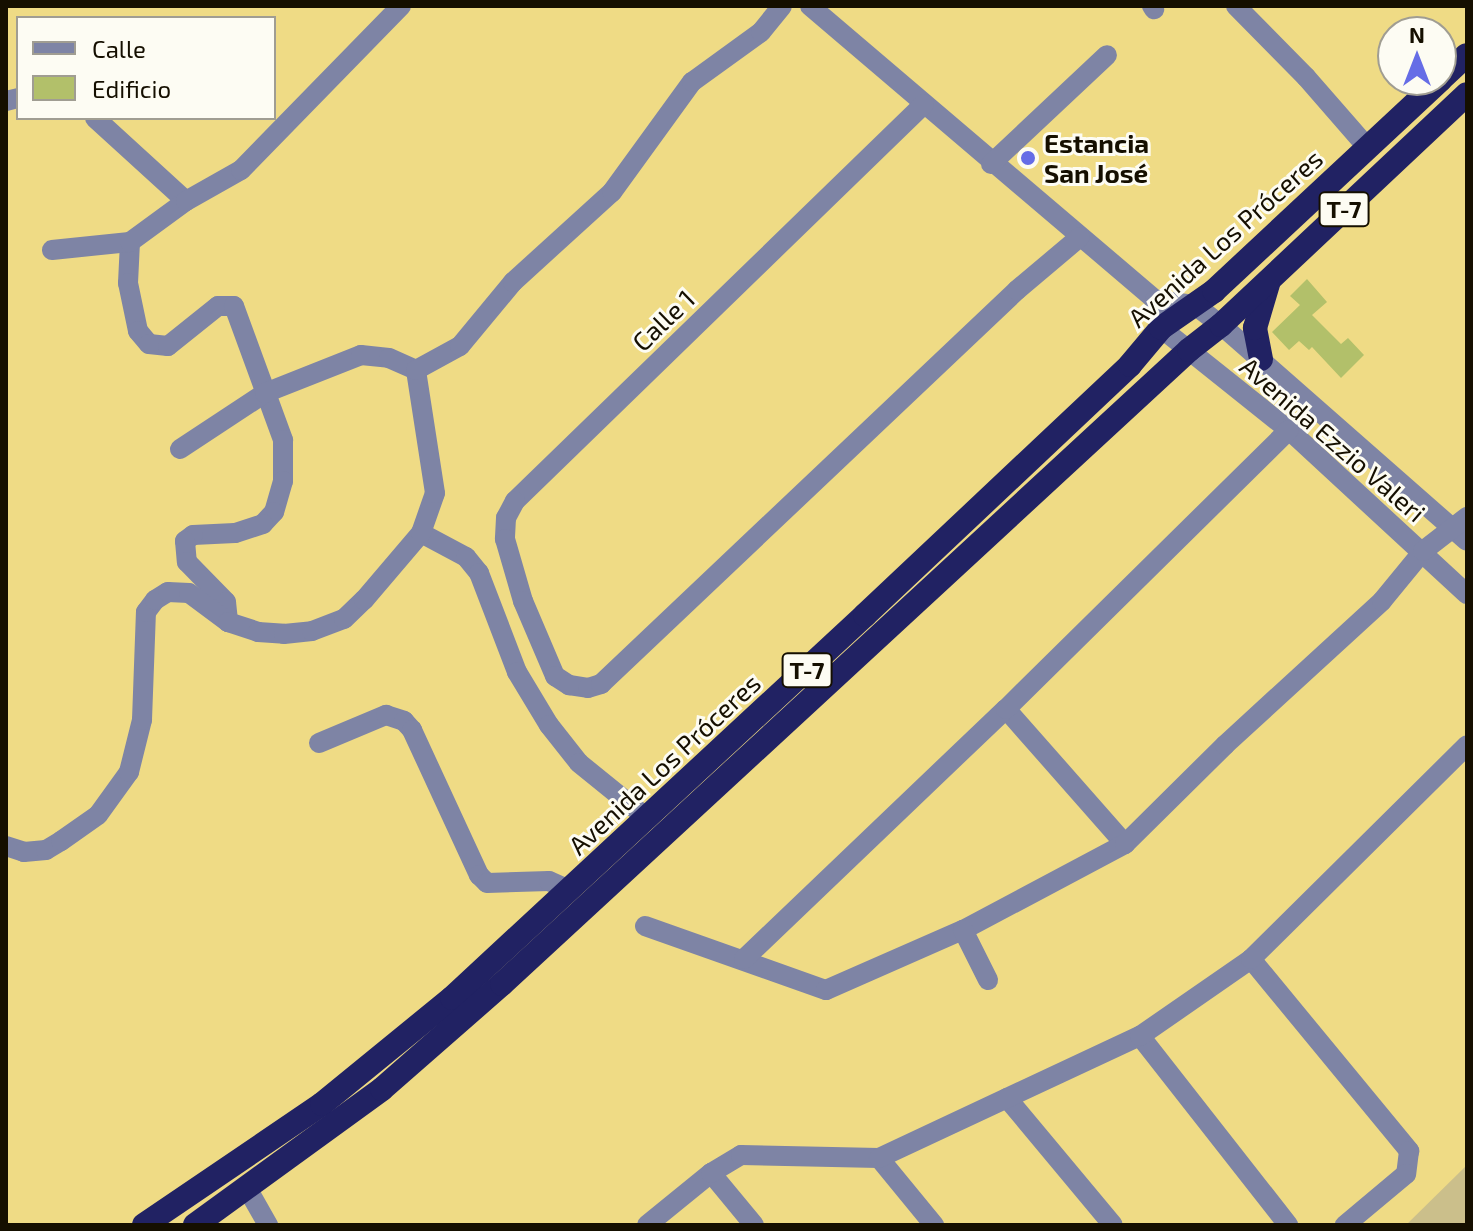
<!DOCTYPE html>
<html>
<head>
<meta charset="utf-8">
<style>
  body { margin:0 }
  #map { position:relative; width:1473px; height:1231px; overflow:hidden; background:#efdb85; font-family:"Exo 2",sans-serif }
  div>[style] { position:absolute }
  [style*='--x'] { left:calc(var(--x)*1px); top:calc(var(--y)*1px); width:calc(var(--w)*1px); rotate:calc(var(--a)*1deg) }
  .green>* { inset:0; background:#cbbf8b }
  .building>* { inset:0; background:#b2c06a }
  .minor>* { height:20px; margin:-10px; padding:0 10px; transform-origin:10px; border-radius:10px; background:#7e84a5 }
  .highway>* { height:24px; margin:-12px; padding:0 12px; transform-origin:12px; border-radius:12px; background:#212263 }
  .dots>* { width:22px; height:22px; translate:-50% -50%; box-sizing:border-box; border:4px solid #fdfcf3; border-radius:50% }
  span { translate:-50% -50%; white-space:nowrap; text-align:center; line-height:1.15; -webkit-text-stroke:6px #fdfcf3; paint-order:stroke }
  .shield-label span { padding:2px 6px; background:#fdfcf3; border:2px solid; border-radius:6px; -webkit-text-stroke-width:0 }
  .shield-label { font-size:24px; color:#150f00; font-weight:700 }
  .poi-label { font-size:26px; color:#150f00; font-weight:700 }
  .left { translate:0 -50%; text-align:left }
  .street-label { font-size:26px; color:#150f00 }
  .frame { position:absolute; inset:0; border:8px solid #150f00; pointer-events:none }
  .legend { position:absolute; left:16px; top:16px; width:260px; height:104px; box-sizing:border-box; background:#fdfcf3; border:2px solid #a09d92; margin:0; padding:10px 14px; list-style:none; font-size:24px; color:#150f00 }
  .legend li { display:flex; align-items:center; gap:16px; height:40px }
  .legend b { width:40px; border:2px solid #a09d92 }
  .north { position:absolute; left:1377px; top:16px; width:80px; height:80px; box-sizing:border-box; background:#fdfcf3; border:2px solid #a09d92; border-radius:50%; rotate:0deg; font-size:22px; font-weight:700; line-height:32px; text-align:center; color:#150f00 }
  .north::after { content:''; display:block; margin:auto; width:28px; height:36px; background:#666de6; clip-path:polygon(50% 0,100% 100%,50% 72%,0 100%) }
</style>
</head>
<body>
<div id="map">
  <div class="green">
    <i style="clip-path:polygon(1467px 1165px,1467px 1225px,1406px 1225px)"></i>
  </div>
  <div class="building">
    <i style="clip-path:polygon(1307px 279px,1327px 302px,1312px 315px,1341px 344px,1348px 338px,1364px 355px,1341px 378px,1312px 347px,1309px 350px,1299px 341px,1289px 350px,1272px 332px,1300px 305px,1290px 296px)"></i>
  </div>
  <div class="minor">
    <i style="--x:810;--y:6;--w:453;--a:40.4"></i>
    <i style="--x:1155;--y:300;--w:29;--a:78"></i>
    <i style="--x:1161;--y:328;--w:164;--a:38.6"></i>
    <i style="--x:1289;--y:430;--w:242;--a:42.7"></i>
    <i style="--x:1152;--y:6;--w:4;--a:56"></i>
    <i style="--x:1236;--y:6;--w:100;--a:45.4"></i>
    <i style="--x:1306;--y:77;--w:93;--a:48.9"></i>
    <i style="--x:6;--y:101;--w:12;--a:-14"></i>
    <i style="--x:924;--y:104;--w:570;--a:135.85"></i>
    <i style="--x:515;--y:501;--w:19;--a:118"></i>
    <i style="--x:506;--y:518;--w:21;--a:93"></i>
    <i style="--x:505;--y:539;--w:65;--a:73.8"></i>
    <i style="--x:523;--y:601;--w:82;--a:66.9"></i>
    <i style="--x:555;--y:676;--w:17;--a:33"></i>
    <i style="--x:569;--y:685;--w:19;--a:9"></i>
    <i style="--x:588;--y:688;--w:14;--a:-17"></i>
    <i style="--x:601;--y:684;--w:573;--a:-43.44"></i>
    <i style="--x:1017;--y:290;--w:82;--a:-40.1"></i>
    <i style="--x:95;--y:118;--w:123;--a:42.4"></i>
    <i style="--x:991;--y:164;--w:159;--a:-43.2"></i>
    <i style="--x:130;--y:242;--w:41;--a:92.8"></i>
    <i style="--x:128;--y:283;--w:49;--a:78.2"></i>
    <i style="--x:138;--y:331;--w:17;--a:50"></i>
    <i style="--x:149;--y:344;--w:19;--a:6"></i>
    <i style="--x:168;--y:346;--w:64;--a:-38.7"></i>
    <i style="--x:218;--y:306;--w:16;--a:0"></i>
    <i style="--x:234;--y:306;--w:143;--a:69.9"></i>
    <i style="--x:283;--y:440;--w:41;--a:90"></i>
    <i style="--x:283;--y:481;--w:32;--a:106"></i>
    <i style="--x:274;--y:512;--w:16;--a:133"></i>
    <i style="--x:263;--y:524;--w:29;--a:162"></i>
    <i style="--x:235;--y:533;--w:42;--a:177.3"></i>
    <i style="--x:193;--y:535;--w:10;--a:143"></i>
    <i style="--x:185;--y:541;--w:21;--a:85"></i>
    <i style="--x:187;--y:562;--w:56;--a:45.7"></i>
    <i style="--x:226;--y:602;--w:20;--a:84"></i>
    <i style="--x:52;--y:250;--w:78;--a:-5.9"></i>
    <i style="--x:130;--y:242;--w:69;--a:-36.2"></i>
    <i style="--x:186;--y:201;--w:63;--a:-29.4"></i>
    <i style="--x:241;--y:170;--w:229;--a:-45.7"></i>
    <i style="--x:1155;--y:300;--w:40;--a:7.1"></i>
    <i style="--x:1195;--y:305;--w:33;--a:38"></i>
    <i style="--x:1221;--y:325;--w:327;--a:41.3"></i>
    <i style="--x:180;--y:449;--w:102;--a:-33.4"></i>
    <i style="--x:265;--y:393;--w:103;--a:-21.6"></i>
    <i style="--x:361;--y:355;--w:28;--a:6"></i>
    <i style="--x:389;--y:358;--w:30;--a:24"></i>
    <i style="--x:421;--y:533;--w:51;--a:28.1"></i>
    <i style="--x:466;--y:557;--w:21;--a:51"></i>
    <i style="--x:479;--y:573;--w:106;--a:69"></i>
    <i style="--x:517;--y:672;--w:62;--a:58.9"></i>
    <i style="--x:549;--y:725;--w:48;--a:51.7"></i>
    <i style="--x:579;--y:763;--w:87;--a:39"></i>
    <i style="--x:1006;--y:709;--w:180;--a:48.6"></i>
    <i style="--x:319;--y:743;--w:73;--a:-22.7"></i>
    <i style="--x:386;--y:715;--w:19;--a:18"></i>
    <i style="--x:404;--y:721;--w:12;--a:48"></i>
    <i style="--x:412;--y:730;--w:160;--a:65.2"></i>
    <i style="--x:479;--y:875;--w:11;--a:45"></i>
    <i style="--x:487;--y:883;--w:62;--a:-1.8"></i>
    <i style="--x:549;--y:881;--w:22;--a:24"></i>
    <i style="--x:6;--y:846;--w:19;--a:18"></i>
    <i style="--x:24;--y:852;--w:22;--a:-5"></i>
    <i style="--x:46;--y:850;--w:17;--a:-31"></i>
    <i style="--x:61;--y:841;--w:45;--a:-35.1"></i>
    <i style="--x:98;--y:815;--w:53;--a:-54.2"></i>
    <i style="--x:129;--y:772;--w:54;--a:-76"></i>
    <i style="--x:142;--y:720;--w:108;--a:-87.9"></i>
    <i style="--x:146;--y:612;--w:15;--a:-53"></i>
    <i style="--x:155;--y:600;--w:15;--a:-32"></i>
    <i style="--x:168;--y:592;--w:21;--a:3"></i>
    <i style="--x:189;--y:593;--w:49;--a:36.6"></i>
    <i style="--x:228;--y:622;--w:32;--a:18"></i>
    <i style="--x:258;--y:632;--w:26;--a:4"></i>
    <i style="--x:284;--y:634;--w:28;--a:-6"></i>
    <i style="--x:312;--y:631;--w:34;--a:-21"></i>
    <i style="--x:344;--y:619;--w:28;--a:-44"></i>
    <i style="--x:364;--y:600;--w:88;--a:-49.6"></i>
    <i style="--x:421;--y:533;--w:42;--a:-70.7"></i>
    <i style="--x:435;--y:493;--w:124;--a:-98.8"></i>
    <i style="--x:416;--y:370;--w:50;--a:-28.6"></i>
    <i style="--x:460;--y:346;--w:83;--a:-50.4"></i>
    <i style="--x:513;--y:282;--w:134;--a:-42.3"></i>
    <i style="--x:612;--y:192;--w:136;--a:-54"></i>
    <i style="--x:692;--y:82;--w:85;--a:-35.9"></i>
    <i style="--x:761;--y:32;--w:33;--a:-51"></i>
    <i style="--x:645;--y:926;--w:192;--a:19.5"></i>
    <i style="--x:826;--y:990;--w:150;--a:-23.7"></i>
    <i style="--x:963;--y:930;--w:183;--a:-28"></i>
    <i style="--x:1125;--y:844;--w:141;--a:-44.7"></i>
    <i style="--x:1225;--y:745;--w:213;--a:-42.5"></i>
    <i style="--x:1382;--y:601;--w:65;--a:-50.6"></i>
    <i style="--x:1423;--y:551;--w:56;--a:-37.7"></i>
    <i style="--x:963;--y:930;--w:56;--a:63.4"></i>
    <i style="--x:744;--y:959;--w:362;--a:-43.7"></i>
    <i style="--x:1006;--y:709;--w:397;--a:-44.6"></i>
    <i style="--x:1251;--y:959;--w:249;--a:50.5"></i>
    <i style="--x:1409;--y:1151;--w:23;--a:97"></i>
    <i style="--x:1406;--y:1174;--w:80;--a:140.1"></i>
    <i style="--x:1140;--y:1036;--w:240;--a:51.9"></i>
    <i style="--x:1007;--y:1098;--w:165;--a:50.2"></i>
    <i style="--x:879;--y:1158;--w:87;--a:50.6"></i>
    <i style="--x:711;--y:1173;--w:67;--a:50.4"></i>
    <i style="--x:247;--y:1188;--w:43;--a:60.4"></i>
    <i style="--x:647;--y:1225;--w:82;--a:-39.1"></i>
    <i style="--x:711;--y:1173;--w:35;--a:-31"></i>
    <i style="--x:741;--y:1155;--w:138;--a:1.2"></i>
    <i style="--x:879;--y:1158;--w:288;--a:-25.1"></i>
    <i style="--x:1140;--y:1036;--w:135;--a:-34.7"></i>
    <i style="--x:1251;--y:959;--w:304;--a:-44.7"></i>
  </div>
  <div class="highway">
    <i style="--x:1441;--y:79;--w:35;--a:-43"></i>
    <i style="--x:1261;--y:359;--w:32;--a:-101"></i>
    <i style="--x:1255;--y:328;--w:46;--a:-73.5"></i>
    <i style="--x:144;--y:1225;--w:215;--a:-34.2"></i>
    <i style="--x:322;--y:1104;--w:168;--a:-39.2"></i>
    <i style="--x:452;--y:998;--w:563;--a:-42.84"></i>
    <i style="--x:865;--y:615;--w:364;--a:-43.3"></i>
    <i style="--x:1130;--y:365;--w:48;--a:-50"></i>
    <i style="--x:1161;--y:328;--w:65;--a:-34.9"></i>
    <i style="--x:1214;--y:291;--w:309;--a:-43"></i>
    <i style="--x:195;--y:1225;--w:231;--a:-36"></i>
    <i style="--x:382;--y:1089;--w:159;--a:-41.2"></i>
    <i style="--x:502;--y:984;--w:935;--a:-42.7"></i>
    <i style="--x:1189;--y:350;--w:41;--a:-38"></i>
    <i style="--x:1221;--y:325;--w:337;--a:-43.2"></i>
  </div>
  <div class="dots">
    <i style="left:1028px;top:158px;background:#666de6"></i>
  </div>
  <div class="shield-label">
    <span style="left:1344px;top:209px">T-7</span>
    <span style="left:807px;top:670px">T-7</span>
  </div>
  <div class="poi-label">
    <span class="left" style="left:1044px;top:158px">Estancia<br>San José</span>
  </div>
  <div class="street-label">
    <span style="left:1225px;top:238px;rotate:-42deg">Avenida Los Próceres</span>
    <span style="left:663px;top:320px;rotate:-44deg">Calle 1</span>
    <span style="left:1333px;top:439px;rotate:41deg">Avenida Ezzio Valeri</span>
    <span style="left:664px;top:764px;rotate:-43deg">Avenida Los Próceres</span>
  </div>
  <div class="frame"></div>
  <ul class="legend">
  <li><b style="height:10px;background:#7e84a5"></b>Calle</li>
  <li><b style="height:22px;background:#b2c06a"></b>Edificio</li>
  </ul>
  <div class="north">N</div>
</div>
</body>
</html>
